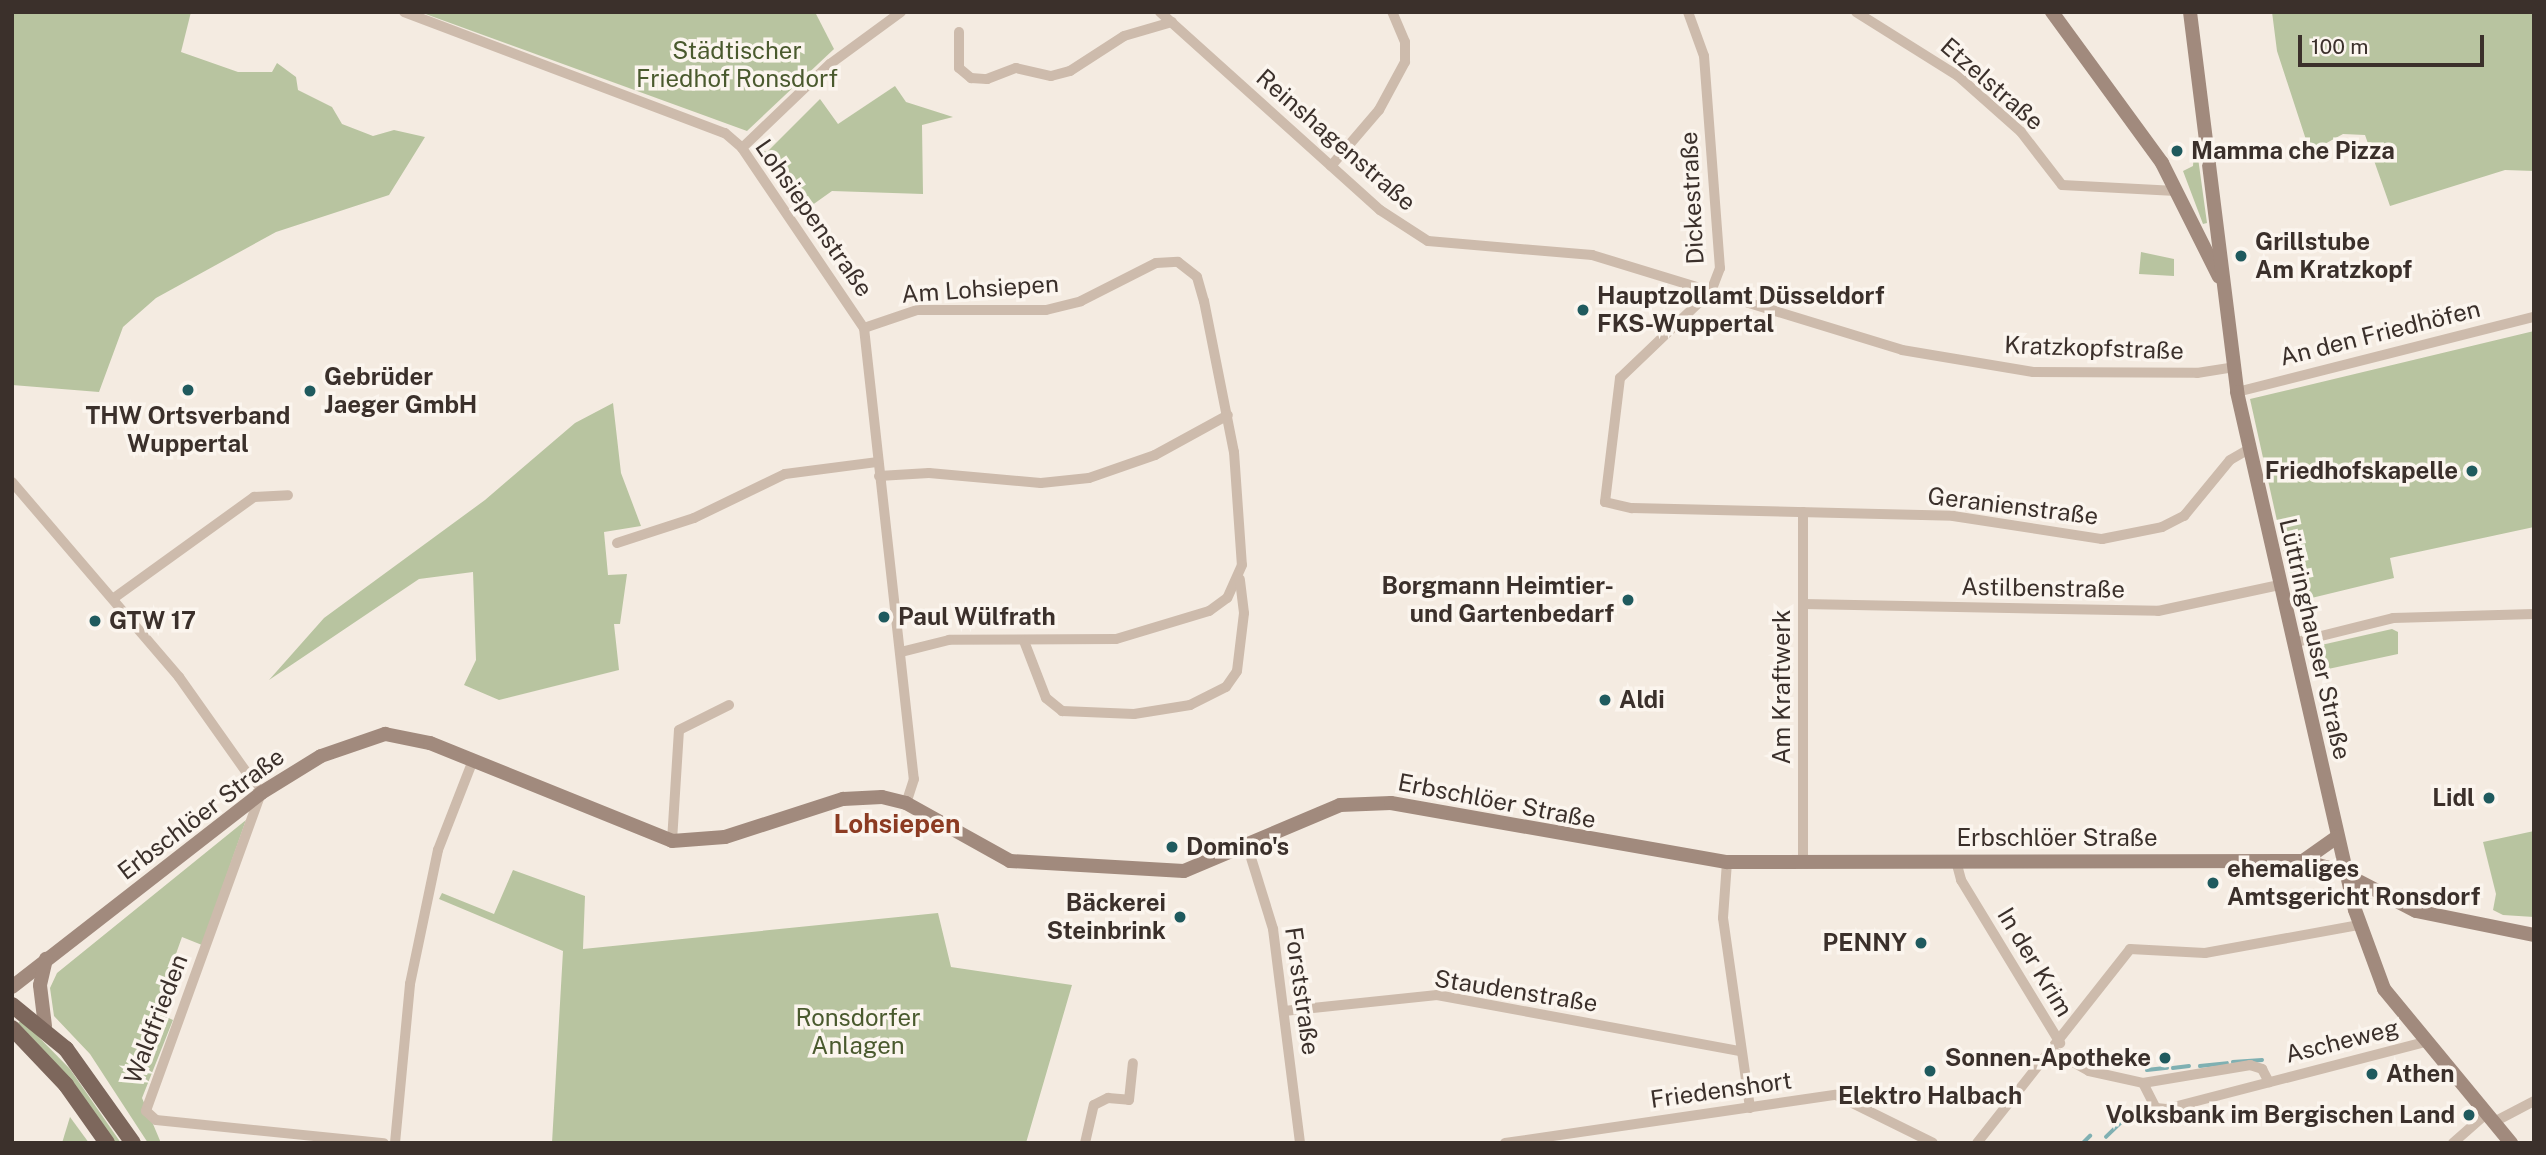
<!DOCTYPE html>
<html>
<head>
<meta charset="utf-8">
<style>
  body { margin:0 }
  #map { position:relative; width:2546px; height:1155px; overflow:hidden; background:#f4ebe1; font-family:"Public Sans",sans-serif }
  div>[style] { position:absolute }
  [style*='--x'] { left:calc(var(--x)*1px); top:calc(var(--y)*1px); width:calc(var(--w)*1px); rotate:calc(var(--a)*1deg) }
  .green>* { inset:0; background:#b8c4a0 }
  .stream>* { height:3.5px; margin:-1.75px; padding:0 1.75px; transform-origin:1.75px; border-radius:1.75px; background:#7fb0b2 }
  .street>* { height:10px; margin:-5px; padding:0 5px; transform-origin:5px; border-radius:5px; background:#cdbbac }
  .secondary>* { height:14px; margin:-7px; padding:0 7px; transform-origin:7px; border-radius:7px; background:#a18a7d }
  .primary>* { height:16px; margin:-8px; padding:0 8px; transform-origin:8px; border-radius:8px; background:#7d675c }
  .dots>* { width:19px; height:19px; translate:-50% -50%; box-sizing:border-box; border:4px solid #fbf5ee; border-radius:50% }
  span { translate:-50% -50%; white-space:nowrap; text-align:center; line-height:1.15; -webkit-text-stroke:7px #fbf5ee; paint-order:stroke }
  .park-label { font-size:24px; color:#4a5a2e }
  .street-label { font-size:24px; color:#3b302b }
  .poi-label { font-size:24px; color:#3b302b; font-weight:700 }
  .left { translate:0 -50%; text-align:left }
  .right { translate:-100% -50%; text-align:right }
  .neighbourhood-label { font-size:26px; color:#8c3b22; font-weight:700 }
  .frame { position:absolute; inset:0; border:14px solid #3b302b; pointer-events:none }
  .scale { position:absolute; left:2298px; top:35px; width:186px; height:32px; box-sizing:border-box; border:4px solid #3b302b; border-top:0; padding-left:9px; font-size:21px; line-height:24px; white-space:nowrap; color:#3b302b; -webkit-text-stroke:5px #fbf5ee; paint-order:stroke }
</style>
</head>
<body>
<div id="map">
  <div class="green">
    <i style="clip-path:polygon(12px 12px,191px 12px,181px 52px,238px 72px,272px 72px,277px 63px,296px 77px,298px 90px,332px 107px,342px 124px,373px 136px,394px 130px,425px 137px,389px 195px,276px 232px,156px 298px,123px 327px,99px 392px,12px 385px)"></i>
    <i style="clip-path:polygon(420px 12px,815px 12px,834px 49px,747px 131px)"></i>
    <i style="clip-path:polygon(2272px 12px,2534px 12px,2534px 171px,2505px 170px,2390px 206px,2365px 135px,2343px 134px,2310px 152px,2277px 51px)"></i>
    <i style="clip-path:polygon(895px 86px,906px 102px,953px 117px,922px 125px,923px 194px,832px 191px,801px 213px,759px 149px,767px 152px,820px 99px,838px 124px)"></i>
    <i style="clip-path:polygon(2195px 136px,2207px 223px,2203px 224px,2183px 171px,2193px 166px)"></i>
    <i style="clip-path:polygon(2141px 252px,2174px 259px,2174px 276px,2139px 274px)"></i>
    <i style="clip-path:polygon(2534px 331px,2534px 527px,2390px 558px,2394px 578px,2295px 602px,2250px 399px)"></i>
    <i style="clip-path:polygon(613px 403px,621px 473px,641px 526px,604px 532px,608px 575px,627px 574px,620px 624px,614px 624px,619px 670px,499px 700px,464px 685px,476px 660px,473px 572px,419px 579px,269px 680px,324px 618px,485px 500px,575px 423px)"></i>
    <i style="clip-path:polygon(2392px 629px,2398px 632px,2398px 654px,2314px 672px,2308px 648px)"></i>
    <i style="clip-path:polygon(246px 820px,202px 945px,182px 937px,172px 965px,179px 974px,164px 1016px,173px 1020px,142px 1098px,161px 1143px,148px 1143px,90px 1054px,54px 1016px,50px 988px,57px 973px)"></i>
    <i style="clip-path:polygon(2534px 831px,2534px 917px,2503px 915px,2493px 910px,2496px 894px,2483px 842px)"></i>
    <i style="clip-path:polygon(513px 870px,585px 896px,583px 949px,938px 913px,951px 967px,1072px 985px,1026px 1143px,552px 1143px,563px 951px,439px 899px,442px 893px,494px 914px)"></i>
    <i style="clip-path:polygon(22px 1020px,70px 1069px,121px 1143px,114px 1143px,71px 1080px,18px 1023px)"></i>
    <i style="clip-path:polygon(70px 1117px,89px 1143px,62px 1143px)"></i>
  </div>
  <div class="stream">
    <i style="--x:2233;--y:1062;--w:29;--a:-4"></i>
    <i style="--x:2200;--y:1066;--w:27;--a:-6"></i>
    <i style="--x:2173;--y:1068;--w:16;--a:-7"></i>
    <i style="--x:2147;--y:1070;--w:20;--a:-6"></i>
    <i style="--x:2106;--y:1137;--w:42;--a:-44"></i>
    <i style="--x:2083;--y:1143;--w:10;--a:-45"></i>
  </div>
  <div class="street">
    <i style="--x:404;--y:12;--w:343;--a:20.7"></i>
    <i style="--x:725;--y:133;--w:23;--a:41"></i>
    <i style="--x:742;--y:148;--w:217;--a:55.9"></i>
    <i style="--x:864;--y:328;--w:454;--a:83.7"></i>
    <i style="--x:914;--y:779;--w:25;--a:108"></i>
    <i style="--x:1160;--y:12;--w:296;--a:42"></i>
    <i style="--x:1380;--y:210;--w:57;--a:32.9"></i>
    <i style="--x:1428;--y:241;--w:165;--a:4.9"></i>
    <i style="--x:1592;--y:255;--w:324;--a:17"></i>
    <i style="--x:1902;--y:350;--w:133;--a:9.5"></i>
    <i style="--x:2033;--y:372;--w:164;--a:0.3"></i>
    <i style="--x:2197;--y:373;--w:36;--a:-9"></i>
    <i style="--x:1688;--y:12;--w:47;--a:70"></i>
    <i style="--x:1704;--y:56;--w:213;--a:85.7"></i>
    <i style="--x:1720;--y:268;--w:25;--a:111"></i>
    <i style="--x:1711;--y:291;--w:126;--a:136.3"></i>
    <i style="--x:1620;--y:378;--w:125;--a:96.9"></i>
    <i style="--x:1605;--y:502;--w:28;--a:13"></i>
    <i style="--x:1632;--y:508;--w:321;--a:1.4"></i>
    <i style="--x:1953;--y:516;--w:151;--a:8.8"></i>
    <i style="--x:2102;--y:539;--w:61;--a:-11.3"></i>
    <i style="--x:2162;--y:527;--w:25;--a:-27"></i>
    <i style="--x:2184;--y:516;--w:72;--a:-50.6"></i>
    <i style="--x:2230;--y:460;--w:22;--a:-30"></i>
    <i style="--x:1856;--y:12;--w:120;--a:32.1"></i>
    <i style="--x:1958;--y:76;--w:84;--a:41.6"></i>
    <i style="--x:2021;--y:132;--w:67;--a:52.3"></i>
    <i style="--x:2062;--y:185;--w:114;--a:3"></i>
    <i style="--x:959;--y:32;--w:36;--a:90"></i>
    <i style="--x:959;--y:68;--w:16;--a:40"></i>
    <i style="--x:971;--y:78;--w:16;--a:4"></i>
    <i style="--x:987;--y:79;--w:31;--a:-21"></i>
    <i style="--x:1016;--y:68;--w:36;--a:13"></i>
    <i style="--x:1051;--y:76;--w:20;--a:-15"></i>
    <i style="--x:1070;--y:71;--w:64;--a:-32.9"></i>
    <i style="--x:1124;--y:36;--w:50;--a:-16.3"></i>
    <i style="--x:742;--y:148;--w:122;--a:-43.7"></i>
    <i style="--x:830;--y:64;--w:88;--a:-36.2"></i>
    <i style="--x:1331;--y:166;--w:74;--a:-49.4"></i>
    <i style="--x:1379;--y:110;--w:55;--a:-61.6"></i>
    <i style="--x:1405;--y:62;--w:20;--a:-90"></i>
    <i style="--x:1405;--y:42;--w:33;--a:-113"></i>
    <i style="--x:864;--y:328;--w:56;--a:-18.8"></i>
    <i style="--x:917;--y:310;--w:129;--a:0"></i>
    <i style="--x:1046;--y:310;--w:36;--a:-14"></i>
    <i style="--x:1081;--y:301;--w:84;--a:-26.9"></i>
    <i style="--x:1156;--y:263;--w:22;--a:-3"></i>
    <i style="--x:1178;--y:262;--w:24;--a:38"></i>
    <i style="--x:1197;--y:277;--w:25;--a:74"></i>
    <i style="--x:1204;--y:301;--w:154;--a:78.8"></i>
    <i style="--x:1234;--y:452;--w:113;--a:86"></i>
    <i style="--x:1242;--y:565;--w:36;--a:114"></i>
    <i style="--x:1227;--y:598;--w:22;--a:144"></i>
    <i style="--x:1209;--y:611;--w:97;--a:163.2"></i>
    <i style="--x:1116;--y:639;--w:167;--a:179.7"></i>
    <i style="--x:949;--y:640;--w:49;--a:166"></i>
    <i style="--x:2237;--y:392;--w:306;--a:-14.2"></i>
    <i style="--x:879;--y:476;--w:50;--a:-3.4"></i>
    <i style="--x:929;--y:473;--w:112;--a:5.1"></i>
    <i style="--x:1041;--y:483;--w:48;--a:-5.9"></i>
    <i style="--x:1089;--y:478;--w:70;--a:-19.2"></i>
    <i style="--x:1155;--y:455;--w:83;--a:-28.7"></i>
    <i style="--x:12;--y:482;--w:257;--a:49.4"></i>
    <i style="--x:179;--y:677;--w:142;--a:54.7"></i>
    <i style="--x:261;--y:793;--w:338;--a:109.9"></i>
    <i style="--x:146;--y:1111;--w:13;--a:42"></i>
    <i style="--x:156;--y:1120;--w:229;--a:5.8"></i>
    <i style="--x:617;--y:543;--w:81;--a:-18"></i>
    <i style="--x:694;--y:518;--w:101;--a:-25.8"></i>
    <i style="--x:785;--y:474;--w:94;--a:-7.4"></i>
    <i style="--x:114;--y:598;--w:173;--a:-35.8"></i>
    <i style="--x:254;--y:497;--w:34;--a:-3"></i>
    <i style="--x:1803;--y:604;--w:355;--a:1.1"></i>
    <i style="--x:2158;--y:611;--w:124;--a:-12.1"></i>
    <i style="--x:1024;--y:641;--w:61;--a:68.9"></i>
    <i style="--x:1046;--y:698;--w:21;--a:39"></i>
    <i style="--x:1062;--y:711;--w:72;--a:2.4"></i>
    <i style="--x:1134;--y:714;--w:57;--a:-9.1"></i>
    <i style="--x:1190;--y:705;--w:40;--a:-26.6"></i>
    <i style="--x:1226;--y:687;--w:19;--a:-55"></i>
    <i style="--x:1237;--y:671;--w:58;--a:-83.1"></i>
    <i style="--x:1244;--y:613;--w:34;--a:-97"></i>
    <i style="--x:2293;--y:643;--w:103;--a:-14"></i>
    <i style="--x:2393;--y:618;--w:141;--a:-1.6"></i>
    <i style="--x:672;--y:841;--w:111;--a:-86.4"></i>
    <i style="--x:679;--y:730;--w:56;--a:-26.6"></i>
    <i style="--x:1248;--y:848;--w:85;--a:72.8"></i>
    <i style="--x:1273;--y:929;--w:216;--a:82.8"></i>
    <i style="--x:1956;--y:861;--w:20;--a:75"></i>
    <i style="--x:1961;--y:880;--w:191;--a:58.7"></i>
    <i style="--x:1727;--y:862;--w:56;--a:94.1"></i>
    <i style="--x:1723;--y:918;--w:192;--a:81.9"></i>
    <i style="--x:1803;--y:863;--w:351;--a:-90"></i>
    <i style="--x:1284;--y:1011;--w:154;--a:-6"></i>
    <i style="--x:1437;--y:995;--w:308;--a:10.5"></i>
    <i style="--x:2053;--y:1051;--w:41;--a:29.1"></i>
    <i style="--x:2089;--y:1071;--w:55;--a:12.5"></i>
    <i style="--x:2143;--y:1083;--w:109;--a:-9.5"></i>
    <i style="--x:2250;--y:1065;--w:13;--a:18"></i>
    <i style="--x:2262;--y:1069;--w:15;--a:62"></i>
    <i style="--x:2143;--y:1083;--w:28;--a:63"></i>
    <i style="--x:2156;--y:1108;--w:10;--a:6"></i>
    <i style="--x:2166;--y:1109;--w:268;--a:-14.5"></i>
    <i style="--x:2494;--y:1122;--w:45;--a:-27.7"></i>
    <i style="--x:395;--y:1143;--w:160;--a:-84.6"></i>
    <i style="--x:410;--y:984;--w:137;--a:-78.2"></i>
    <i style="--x:438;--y:850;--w:97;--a:-68.7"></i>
    <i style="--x:1085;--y:1143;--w:39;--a:-77"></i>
    <i style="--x:1094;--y:1105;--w:16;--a:-27"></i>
    <i style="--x:1108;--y:1098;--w:21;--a:5"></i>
    <i style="--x:1129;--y:1100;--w:37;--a:-84"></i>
    <i style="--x:1505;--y:1143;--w:334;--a:-8.3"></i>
    <i style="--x:1836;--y:1095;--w:108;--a:26.3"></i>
    <i style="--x:1977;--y:1143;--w:247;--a:-51.7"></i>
    <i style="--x:2130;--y:949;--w:75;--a:3.1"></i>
    <i style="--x:2205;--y:953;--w:157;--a:-10.3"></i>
    <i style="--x:2453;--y:1143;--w:45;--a:-41.4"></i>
  </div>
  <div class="secondary">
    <i style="--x:2052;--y:12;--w:187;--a:53.9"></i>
    <i style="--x:2162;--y:163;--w:127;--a:63.4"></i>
    <i style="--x:2190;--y:12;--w:383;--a:82.9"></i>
    <i style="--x:2237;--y:392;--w:531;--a:77.17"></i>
    <i style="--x:2355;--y:910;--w:84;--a:69.8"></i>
    <i style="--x:2384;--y:989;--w:200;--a:50.5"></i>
    <i style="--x:2303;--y:861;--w:42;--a:-35.2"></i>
    <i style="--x:12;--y:987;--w:316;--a:-37.9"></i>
    <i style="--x:261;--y:793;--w:70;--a:-31.7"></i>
    <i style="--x:321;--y:756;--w:68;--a:-19"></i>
    <i style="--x:385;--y:734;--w:46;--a:11.3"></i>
    <i style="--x:430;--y:743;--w:261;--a:22"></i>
    <i style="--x:672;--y:841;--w:53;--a:-4.3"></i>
    <i style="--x:725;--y:837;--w:124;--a:-17.9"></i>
    <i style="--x:843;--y:799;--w:39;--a:-3"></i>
    <i style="--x:882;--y:797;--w:25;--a:14"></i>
    <i style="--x:906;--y:803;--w:119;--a:29.1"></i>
    <i style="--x:1010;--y:861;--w:174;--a:3.3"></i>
    <i style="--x:1184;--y:871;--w:169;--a:-22.9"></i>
    <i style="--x:1340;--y:805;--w:51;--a:-2.2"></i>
    <i style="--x:1391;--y:803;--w:341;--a:10"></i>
    <i style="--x:1727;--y:862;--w:576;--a:-0.1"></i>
    <i style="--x:2303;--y:861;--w:35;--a:15"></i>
    <i style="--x:2337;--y:870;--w:89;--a:27.4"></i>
    <i style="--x:2416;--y:911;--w:120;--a:11.5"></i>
    <i style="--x:45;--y:1026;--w:41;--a:-97"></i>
    <i style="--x:40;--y:985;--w:27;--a:-77"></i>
  </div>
  <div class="primary">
    <i style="--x:12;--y:1005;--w:70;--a:39.2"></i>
    <i style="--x:66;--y:1049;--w:115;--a:54.5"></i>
    <i style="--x:12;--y:1028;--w:79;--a:46.5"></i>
    <i style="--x:66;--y:1085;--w:71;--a:54.7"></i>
  </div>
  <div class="dots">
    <i style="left:2177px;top:151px;background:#1f5a5e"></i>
    <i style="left:2241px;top:256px;background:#1f5a5e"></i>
    <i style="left:1583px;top:310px;background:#1f5a5e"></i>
    <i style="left:188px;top:390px;background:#1f5a5e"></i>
    <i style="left:310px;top:391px;background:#1f5a5e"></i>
    <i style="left:2472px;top:471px;background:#1f5a5e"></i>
    <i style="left:1628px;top:600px;background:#1f5a5e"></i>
    <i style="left:884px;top:617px;background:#1f5a5e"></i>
    <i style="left:95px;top:621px;background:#1f5a5e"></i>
    <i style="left:1605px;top:700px;background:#1f5a5e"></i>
    <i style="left:2489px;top:798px;background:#1f5a5e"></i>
    <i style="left:1172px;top:847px;background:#1f5a5e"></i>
    <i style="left:2213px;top:883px;background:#1f5a5e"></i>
    <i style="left:1180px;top:917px;background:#1f5a5e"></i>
    <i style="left:1921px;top:943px;background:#1f5a5e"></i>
    <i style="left:2165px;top:1058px;background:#1f5a5e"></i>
    <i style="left:1930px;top:1071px;background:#1f5a5e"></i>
    <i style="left:2372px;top:1074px;background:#1f5a5e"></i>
    <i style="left:2469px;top:1115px;background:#1f5a5e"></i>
  </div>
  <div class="park-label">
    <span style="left:737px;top:65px">Städtischer<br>Friedhof Ronsdorf</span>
    <span style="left:858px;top:1032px">Ronsdorfer<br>Anlagen</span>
  </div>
  <div class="street-label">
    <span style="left:1992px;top:84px;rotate:41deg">Etzelstraße</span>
    <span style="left:1336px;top:140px;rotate:41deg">Reinshagenstraße</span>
    <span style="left:1692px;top:198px;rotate:-93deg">Dickestraße</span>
    <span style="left:814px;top:218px;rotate:55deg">Lohsiepenstraße</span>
    <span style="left:980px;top:289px;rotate:-4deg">Am Lohsiepen</span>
    <span style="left:2380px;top:333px;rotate:-14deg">An den Friedhöfen</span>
    <span style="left:2094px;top:348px;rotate:2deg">Kratzkopfstraße</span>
    <span style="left:2013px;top:506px;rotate:7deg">Geranienstraße</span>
    <span style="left:2043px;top:588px;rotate:1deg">Astilbenstraße</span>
    <span style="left:2315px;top:639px;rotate:77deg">Lüttringhauser Straße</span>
    <span style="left:1782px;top:687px;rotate:-90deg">Am Kraftwerk</span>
    <span style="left:1497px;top:801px;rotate:11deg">Erbschlöer Straße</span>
    <span style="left:201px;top:814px;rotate:-37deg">Erbschlöer Straße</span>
    <span style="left:2057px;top:838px">Erbschlöer Straße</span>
    <span style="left:2035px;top:962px;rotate:59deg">In der Krim</span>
    <span style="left:1302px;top:991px;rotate:82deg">Forststraße</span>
    <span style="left:1516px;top:991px;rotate:9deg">Staudenstraße</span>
    <span style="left:156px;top:1019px;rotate:-69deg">Waldfrieden</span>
    <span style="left:2342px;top:1041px;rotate:-14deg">Ascheweg</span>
    <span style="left:1721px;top:1090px;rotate:-8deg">Friedenshort</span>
  </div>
  <div class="poi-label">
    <span class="left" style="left:2191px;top:151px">Mamma che Pizza</span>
    <span class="left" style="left:2255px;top:256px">Grillstube<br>Am Kratzkopf</span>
    <span class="left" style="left:1597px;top:310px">Hauptzollamt Düsseldorf<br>FKS-Wuppertal</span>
    <span class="left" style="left:324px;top:391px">Gebrüder<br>Jaeger GmbH</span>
    <span style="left:188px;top:430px">THW Ortsverband<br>Wuppertal</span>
    <span class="right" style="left:2458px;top:471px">Friedhofskapelle</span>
    <span class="right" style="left:1614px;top:600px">Borgmann Heimtier-<br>und Gartenbedarf</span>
    <span class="left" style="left:898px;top:617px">Paul Wülfrath</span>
    <span class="left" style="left:109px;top:621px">GTW 17</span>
    <span class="left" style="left:1619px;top:700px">Aldi</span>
    <span class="right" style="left:2475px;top:798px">Lidl</span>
    <span class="left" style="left:1186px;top:847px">Domino's</span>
    <span class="left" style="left:2227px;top:883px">ehemaliges<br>Amtsgericht Ronsdorf</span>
    <span class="right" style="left:1166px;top:917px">Bäckerei<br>Steinbrink</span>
    <span class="right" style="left:1907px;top:943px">PENNY</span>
    <span class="right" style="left:2151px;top:1058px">Sonnen-Apotheke</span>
    <span class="left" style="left:2386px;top:1074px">Athen</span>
    <span style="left:1930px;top:1096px">Elektro Halbach</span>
    <span class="right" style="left:2455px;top:1115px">Volksbank im Bergischen Land</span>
  </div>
  <div class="neighbourhood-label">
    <span style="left:897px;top:824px">Lohsiepen</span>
  </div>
  <div class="frame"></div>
  <div class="scale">100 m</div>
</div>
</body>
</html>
